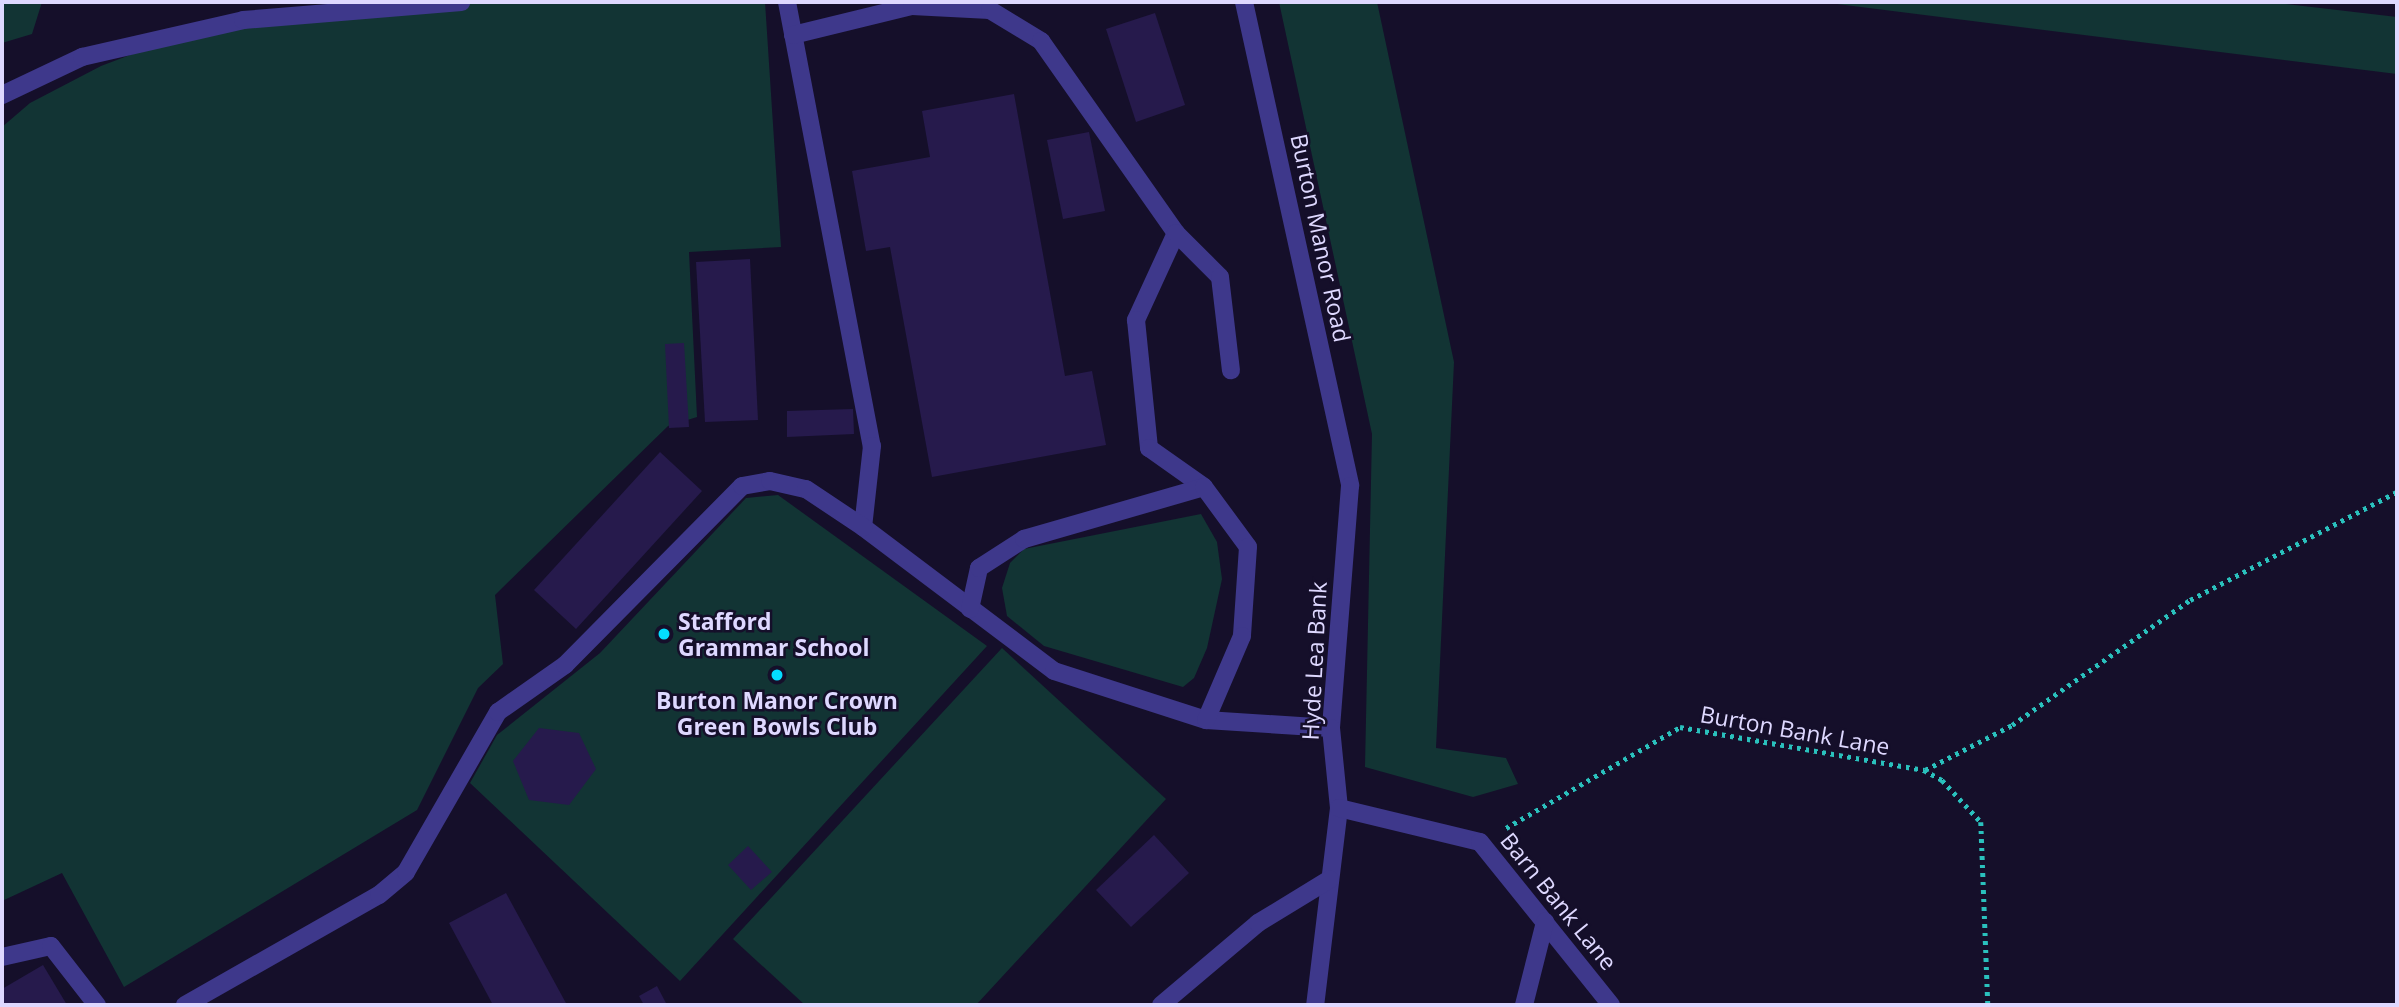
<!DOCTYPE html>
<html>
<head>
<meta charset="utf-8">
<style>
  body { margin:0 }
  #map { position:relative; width:2399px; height:1007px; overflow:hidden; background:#150f2a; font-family:"Open Sans",sans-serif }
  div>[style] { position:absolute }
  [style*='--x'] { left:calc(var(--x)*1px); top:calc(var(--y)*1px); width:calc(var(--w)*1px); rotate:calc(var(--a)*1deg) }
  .green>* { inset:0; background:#123434 }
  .building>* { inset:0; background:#261a4c }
  .path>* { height:4.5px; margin-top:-2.25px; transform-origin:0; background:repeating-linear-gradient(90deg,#2ac1bd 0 3.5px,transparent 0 8.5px) }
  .minor>* { height:18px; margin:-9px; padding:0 9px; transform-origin:9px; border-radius:9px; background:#3e388b }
  .dots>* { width:19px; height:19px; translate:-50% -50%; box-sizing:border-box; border:4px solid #150f2a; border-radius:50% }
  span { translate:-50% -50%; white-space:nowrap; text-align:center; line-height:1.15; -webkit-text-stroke:5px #150f2a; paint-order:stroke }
  .street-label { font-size:23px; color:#ded8ff }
  .poi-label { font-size:23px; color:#ded8ff; font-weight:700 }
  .left { translate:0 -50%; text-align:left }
  .frame { position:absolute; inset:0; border:4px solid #ded8ff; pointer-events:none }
</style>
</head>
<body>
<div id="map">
  <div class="green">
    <i style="clip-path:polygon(2px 2px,42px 2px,32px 34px,2px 43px)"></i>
    <i style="clip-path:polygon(360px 2px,765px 2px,781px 247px,689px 252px,697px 417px,668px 426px,495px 595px,503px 664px,478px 688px,417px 810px,124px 987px,62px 873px,2px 901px,2px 127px,30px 103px,101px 66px,209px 25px)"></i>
    <i style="clip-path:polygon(1279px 2px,1377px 2px,1454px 362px,1436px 748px,1506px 758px,1518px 784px,1473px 797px,1365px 767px,1372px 434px)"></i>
    <i style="clip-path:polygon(1821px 2px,2268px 2px,2397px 17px,2397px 74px)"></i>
    <i style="clip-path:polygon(778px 495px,987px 646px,680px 981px,470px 783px,497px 735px,600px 653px,746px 498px)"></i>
    <i style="clip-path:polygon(1201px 514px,1217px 542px,1222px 579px,1207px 648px,1194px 678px,1183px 687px,1044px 646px,1007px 616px,1002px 588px,1010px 563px,1024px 549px)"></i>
    <i style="clip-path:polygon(1002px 648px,1166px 799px,976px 1005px,805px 1005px,733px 939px)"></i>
  </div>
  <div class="building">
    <i style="clip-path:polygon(1155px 13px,1185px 105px,1136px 122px,1106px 29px)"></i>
    <i style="clip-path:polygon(1014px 94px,1065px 376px,1092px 371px,1106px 445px,932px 477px,890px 247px,866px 251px,852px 171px,930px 157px,922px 111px)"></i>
    <i style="clip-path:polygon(1089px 132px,1105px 211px,1063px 219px,1047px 140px)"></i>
    <i style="clip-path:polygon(750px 259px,758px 420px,705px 422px,696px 262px)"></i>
    <i style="clip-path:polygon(684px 343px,689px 427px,669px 428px,665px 344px)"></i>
    <i style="clip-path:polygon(853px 409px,854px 434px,787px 437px,787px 411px)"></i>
    <i style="clip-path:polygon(660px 452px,702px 491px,576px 629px,534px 590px)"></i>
    <i style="clip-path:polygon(539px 728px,579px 733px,596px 769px,569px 805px,529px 800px,513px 761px)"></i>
    <i style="clip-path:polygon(1154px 835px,1189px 873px,1131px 927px,1096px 890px)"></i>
    <i style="clip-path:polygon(748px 846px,772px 872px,751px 890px,728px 865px)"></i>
    <i style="clip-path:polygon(506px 893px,567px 1005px,493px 1005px,449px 923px)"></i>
    <i style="clip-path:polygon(43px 965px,67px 1005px,2px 1005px,2px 989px)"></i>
    <i style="clip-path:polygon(657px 986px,667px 1005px,644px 1005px,639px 996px)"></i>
  </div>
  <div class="path">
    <i style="--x:1925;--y:770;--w:98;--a:-27.3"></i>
    <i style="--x:2012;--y:725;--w:218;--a:-35.1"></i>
    <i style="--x:2190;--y:600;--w:233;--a:-27.6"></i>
    <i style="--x:1506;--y:828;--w:201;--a:-30.1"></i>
    <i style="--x:1680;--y:727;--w:248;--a:10"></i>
    <i style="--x:1924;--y:770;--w:21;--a:29"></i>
    <i style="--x:1942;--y:780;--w:57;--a:47.1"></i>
    <i style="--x:1981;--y:822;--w:183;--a:87.8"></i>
  </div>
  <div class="minor">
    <i style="--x:787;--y:2;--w:452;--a:79.2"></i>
    <i style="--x:872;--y:446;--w:81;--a:96.3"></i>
    <i style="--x:863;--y:527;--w:239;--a:37"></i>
    <i style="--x:1054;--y:671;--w:160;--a:17.9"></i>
    <i style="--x:1206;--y:720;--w:125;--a:3.7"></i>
    <i style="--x:1244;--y:2;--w:495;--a:77.6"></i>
    <i style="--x:1350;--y:486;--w:243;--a:94.5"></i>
    <i style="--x:1331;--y:728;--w:80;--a:84.3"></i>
    <i style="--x:1339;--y:808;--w:198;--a:96.9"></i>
    <i style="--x:793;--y:35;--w:122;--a:-13.7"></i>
    <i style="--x:912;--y:6;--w:78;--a:2.9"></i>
    <i style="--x:990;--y:10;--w:60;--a:31.3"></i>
    <i style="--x:1041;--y:41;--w:235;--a:54.9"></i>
    <i style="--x:1176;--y:233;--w:96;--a:114.7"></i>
    <i style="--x:1136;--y:320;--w:129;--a:84.2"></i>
    <i style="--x:1149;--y:448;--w:67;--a:35.3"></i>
    <i style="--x:2;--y:95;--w:89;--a:-25.4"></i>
    <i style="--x:82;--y:57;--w:165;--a:-12.9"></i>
    <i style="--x:243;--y:20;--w:219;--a:-4.7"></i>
    <i style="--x:1176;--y:233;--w:62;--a:45"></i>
    <i style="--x:1220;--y:277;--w:94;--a:83.3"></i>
    <i style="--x:970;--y:609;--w:42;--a:-77.6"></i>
    <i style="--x:979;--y:568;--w:54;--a:-32.8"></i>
    <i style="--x:1024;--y:539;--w:187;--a:-16.1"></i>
    <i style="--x:1204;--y:487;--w:74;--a:53.7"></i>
    <i style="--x:1248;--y:547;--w:89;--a:93.9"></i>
    <i style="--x:1242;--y:636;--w:91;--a:113.2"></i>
    <i style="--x:1339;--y:808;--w:145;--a:13.6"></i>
    <i style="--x:1480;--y:842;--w:209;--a:51.2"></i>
    <i style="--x:2;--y:957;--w:50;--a:-12.7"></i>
    <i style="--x:51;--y:946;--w:75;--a:52.1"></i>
    <i style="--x:185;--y:1005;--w:223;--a:-29.6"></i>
    <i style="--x:379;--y:895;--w:35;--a:-40"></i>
    <i style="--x:406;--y:872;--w:185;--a:-60.1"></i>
    <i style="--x:498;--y:712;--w:82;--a:-35"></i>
    <i style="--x:565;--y:665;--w:252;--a:-45.3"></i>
    <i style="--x:742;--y:486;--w:28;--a:-10"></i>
    <i style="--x:770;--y:481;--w:37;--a:13"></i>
    <i style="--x:806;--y:489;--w:69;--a:33.7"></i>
    <i style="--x:1161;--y:1005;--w:127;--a:-40.2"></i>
    <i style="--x:1258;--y:923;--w:84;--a:-31.4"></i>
    <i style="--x:1524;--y:1005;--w:86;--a:-75.8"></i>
  </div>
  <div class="dots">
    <i style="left:664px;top:634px;background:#04ddff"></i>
    <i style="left:777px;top:675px;background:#04ddff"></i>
  </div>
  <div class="street-label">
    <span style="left:1321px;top:238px;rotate:78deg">Burton Manor Road</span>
    <span style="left:1314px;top:661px;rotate:-87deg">Hyde Lea Bank</span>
    <span style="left:1795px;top:730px;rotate:10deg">Burton Bank Lane</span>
    <span style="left:1559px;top:901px;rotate:51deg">Barn Bank Lane</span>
  </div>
  <div class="poi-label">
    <span class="left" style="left:678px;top:634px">Stafford<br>Grammar School</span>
    <span style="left:777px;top:713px">Burton Manor Crown<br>Green Bowls Club</span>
  </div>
  <div class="frame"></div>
</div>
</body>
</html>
